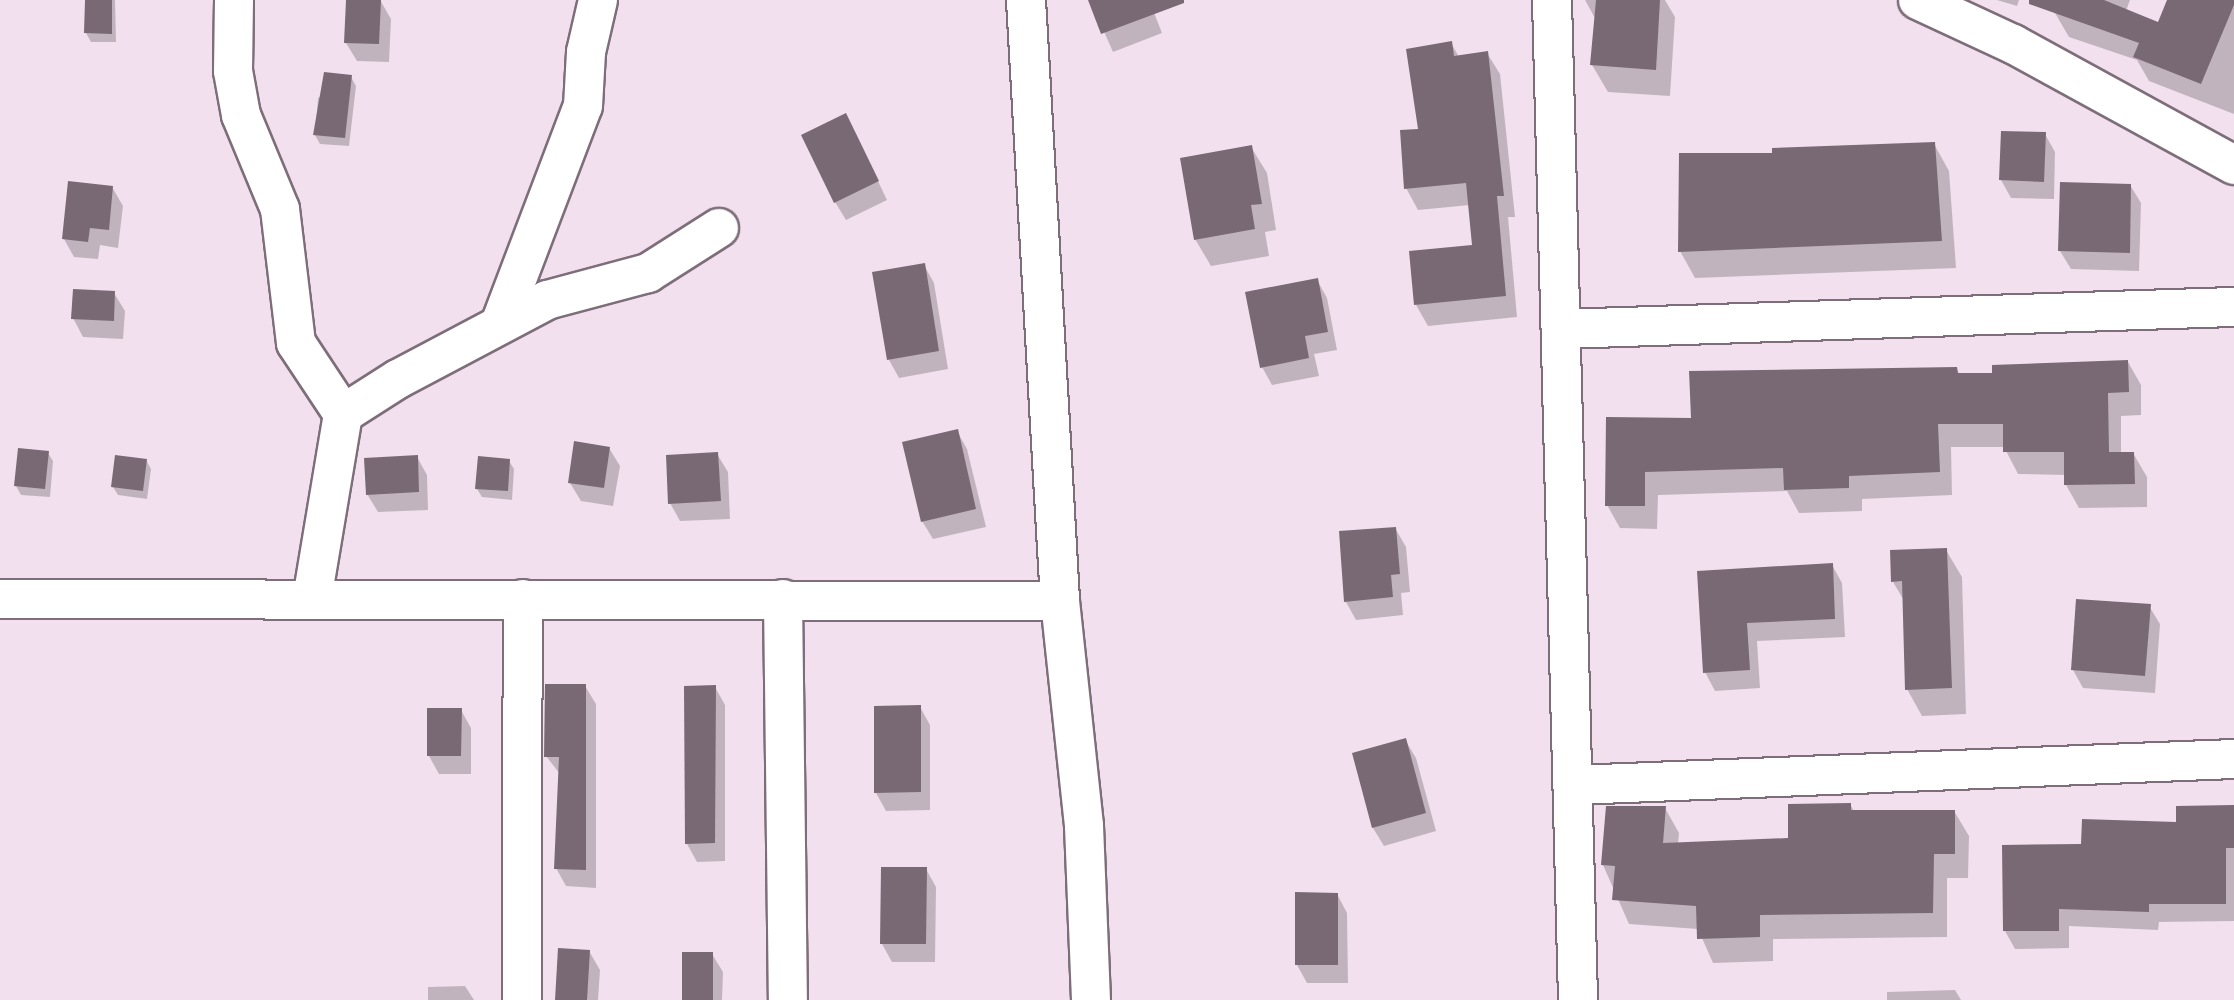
<!DOCTYPE html>
<html>
<head>
<meta charset="utf-8">
<style>
  body { margin:0 }
  #map { position:relative; width:2234px; height:1000px; overflow:hidden; background:#f2e0ee; font-family:"Nunito Sans",sans-serif }
  div>[style] { position:absolute }
  [style*='--x'] { left:calc(var(--x)*1px); top:calc(var(--y)*1px); width:calc(var(--w)*1px); rotate:calc(var(--a)*1deg) }
  .shadow>* { inset:0; background:#0003 }
  .building>* { inset:0; background:#796975 }
  .roads { filter:drop-shadow(2px 0 #7d6e7a) drop-shadow(-2px 0 #7d6e7a) drop-shadow(0 2px #7d6e7a) drop-shadow(0 -2px #7d6e7a) }
  .street>* { height:38px; margin:-19px; padding:0 19px; transform-origin:19px; border-radius:19px; background:#fff }
  span { translate:-50% -50%; white-space:nowrap; text-align:center; line-height:1.15; -webkit-text-stroke:5px #f2e0ee; paint-order:stroke }
</style>
</head>
<body>
<div id="map">
  <div class="shadow">
    <i style="clip-path:polygon(87px 0,115px 0,116px 42px,91px 42px,86px 33px)"></i>
    <i style="clip-path:polygon(348px 0,380px 0,391px 19px,389px 62px,357px 61px,346px 43px)"></i>
    <i style="clip-path:polygon(1090px 0,1149px 0,1162px 33px,1113px 52px)"></i>
    <i style="clip-path:polygon(1585px 0,1665px 0,1675px 17px,1670px 96px,1608px 92px,1592px 65px,1596px 20px)"></i>
    <i style="clip-path:polygon(1997px 0,2019px 0,2017px 6px)"></i>
    <i style="clip-path:polygon(2060px 0,2130px 0,2126px 11px,2159px 24px,2169px 0,2234px 0,2234px 114px,2149px 81px,2137px 60px,2069px 37px,2055px 13px)"></i>
    <i style="clip-path:polygon(1451px 43px,1459px 57px,1487px 53px,1500px 74px,1515px 217px,1508px 217px,1517px 317px,1428px 326px,1416px 305px,1474px 247px,1470px 205px,1418px 210px,1406px 188px,1420px 130px)"></i>
    <i style="clip-path:polygon(351px 77px,356px 86px,349px 146px,320px 144px,315px 135px,318px 98px)"></i>
    <i style="clip-path:polygon(855px 133px,887px 200px,846px 220px,835px 202px)"></i>
    <i style="clip-path:polygon(2045px 134px,2055px 152px,2054px 199px,2011px 198px,2001px 180px)"></i>
    <i style="clip-path:polygon(1934px 144px,1949px 171px,1956px 268px,1695px 278px,1680px 251px,1774px 154px)"></i>
    <i style="clip-path:polygon(1251px 147px,1267px 173px,1276px 230px,1265px 232px,1269px 256px,1211px 266px,1195px 239px)"></i>
    <i style="clip-path:polygon(2130px 185px,2141px 203px,2139px 271px,2071px 269px,2060px 251px)"></i>
    <i style="clip-path:polygon(112px 187px,123px 206px,118px 248px,100px 245px,98px 259px,74px 257px,64px 239px)"></i>
    <i style="clip-path:polygon(924px 265px,934px 283px,948px 369px,899px 378px,889px 360px)"></i>
    <i style="clip-path:polygon(1317px 280px,1327px 298px,1337px 350px,1314px 354px,1319px 376px,1272px 385px,1262px 367px)"></i>
    <i style="clip-path:polygon(114px 293px,125px 311px,123px 339px,83px 337px,73px 318px)"></i>
    <i style="clip-path:polygon(2128px 362px,2141px 385px,2141px 415px,2121px 416px,2121px 454px,2133px 453px,2147px 477px,2147px 507px,2079px 508px,2066px 485px,2066px 475px,2018px 474px,2004px 447px,1951px 447px,1952px 495px,1862px 499px,1862px 511px,1799px 513px,1787px 491px,1658px 495px,1657px 529px,1620px 528px,1607px 505px,1692px 420px,1956px 369px,1960px 375px,1993px 374px)"></i>
    <i style="clip-path:polygon(957px 431px,967px 449px,986px 527px,933px 539px,922px 521px)"></i>
    <i style="clip-path:polygon(609px 448px,620px 466px,613px 506px,581px 501px,570px 483px)"></i>
    <i style="clip-path:polygon(48px 453px,53px 461px,50px 497px,21px 495px,16px 486px)"></i>
    <i style="clip-path:polygon(717px 454px,728px 472px,730px 519px,680px 521px,670px 503px)"></i>
    <i style="clip-path:polygon(417px 457px,427px 475px,428px 510px,378px 512px,367px 494px)"></i>
    <i style="clip-path:polygon(146px 460px,151px 469px,147px 499px,118px 495px,113px 487px)"></i>
    <i style="clip-path:polygon(509px 461px,514px 469px,512px 500px,482px 497px,477px 489px)"></i>
    <i style="clip-path:polygon(1395px 528px,1406px 547px,1410px 592px,1401px 593px,1403px 615px,1356px 620px,1346px 602px)"></i>
    <i style="clip-path:polygon(1946px 550px,1962px 577px,1966px 714px,1922px 716px,1907px 689px,1905px 602px,1893px 582px)"></i>
    <i style="clip-path:polygon(1832px 565px,1842px 583px,1845px 637px,1757px 641px,1760px 688px,1715px 691px,1705px 672px,1699px 573px)"></i>
    <i style="clip-path:polygon(2149px 606px,2160px 624px,2155px 693px,2083px 688px,2073px 670px)"></i>
    <i style="clip-path:polygon(585px 686px,596px 704px,596px 888px,566px 886px,556px 868px,560px 774px,546px 756px)"></i>
    <i style="clip-path:polygon(715px 687px,725px 705px,725px 861px,697px 862px,687px 844px)"></i>
    <i style="clip-path:polygon(920px 707px,930px 725px,930px 810px,886px 811px,876px 793px)"></i>
    <i style="clip-path:polygon(461px 710px,471px 728px,471px 774px,439px 774px,429px 756px)"></i>
    <i style="clip-path:polygon(1405px 740px,1416px 758px,1436px 831px,1384px 846px,1373px 828px)"></i>
    <i style="clip-path:polygon(1850px 804px,1854px 811px,1954px 811px,1969px 836px,1968px 878px,1947px 878px,1947px 937px,1773px 939px,1773px 961px,1713px 963px,1698px 929px,1629px 924px,1603px 865px,1665px 808px,1679px 833px,1678px 844px,1790px 840px)"></i>
    <i style="clip-path:polygon(2234px 807px,2234px 921px,2159px 922px,2158px 930px,2069px 926px,2069px 948px,2015px 949px,2005px 931px,2083px 846px)"></i>
    <i style="clip-path:polygon(926px 869px,936px 887px,935px 962px,892px 962px,882px 944px)"></i>
    <i style="clip-path:polygon(1337px 894px,1347px 913px,1348px 983px,1307px 983px,1297px 965px)"></i>
    <i style="clip-path:polygon(589px 951px,600px 970px,598px 1000px,557px 1000px)"></i>
    <i style="clip-path:polygon(712px 954px,723px 972px,722px 1000px,683px 1000px)"></i>
    <i style="clip-path:polygon(465px 986px,474px 1000px,428px 1000px,428px 987px)"></i>
    <i style="clip-path:polygon(1955px 990px,1961px 1000px,1887px 1000px,1887px 992px)"></i>
  </div>
  <div class="building">
    <i style="clip-path:polygon(85px 0,112px 0,112px 34px,84px 33px)"></i>
    <i style="clip-path:polygon(346px 0,381px 0,379px 44px,344px 43px)"></i>
    <i style="clip-path:polygon(1088px 0,1184px 0,1184px 3px,1101px 34px)"></i>
    <i style="clip-path:polygon(1596px 0,1660px 0,1656px 70px,1590px 65px)"></i>
    <i style="clip-path:polygon(2029px 0,2104px 0,2158px 22px,2167px 0,2234px 0,2234px 5px,2201px 84px,2133px 57px,2139px 43px,2029px 4px)"></i>
    <i style="clip-path:polygon(1452px 41px,1454px 56px,1488px 51px,1504px 196px,1497px 196px,1506px 296px,1414px 305px,1409px 251px,1472px 245px,1466px 183px,1404px 189px,1400px 130px,1418px 129px,1406px 49px)"></i>
    <i style="clip-path:polygon(324px 72px,352px 75px,345px 138px,313px 135px)"></i>
    <i style="clip-path:polygon(846px 113px,879px 181px,834px 203px,801px 135px)"></i>
    <i style="clip-path:polygon(2001px 131px,2046px 132px,2044px 182px,1999px 180px)"></i>
    <i style="clip-path:polygon(1935px 142px,1942px 241px,1678px 252px,1679px 153px,1772px 153px,1772px 148px)"></i>
    <i style="clip-path:polygon(1252px 145px,1262px 204px,1251px 205px,1255px 229px,1194px 240px,1180px 158px)"></i>
    <i style="clip-path:polygon(68px 181px,113px 186px,109px 230px,90px 228px,88px 242px,62px 239px)"></i>
    <i style="clip-path:polygon(2060px 182px,2131px 184px,2130px 253px,2058px 251px)"></i>
    <i style="clip-path:polygon(925px 263px,939px 351px,887px 360px,872px 272px)"></i>
    <i style="clip-path:polygon(1318px 278px,1328px 332px,1305px 336px,1309px 358px,1260px 368px,1245px 292px)"></i>
    <i style="clip-path:polygon(73px 289px,115px 291px,114px 321px,71px 319px)"></i>
    <i style="clip-path:polygon(2128px 360px,2129px 392px,2108px 393px,2109px 452px,2134px 452px,2135px 484px,2064px 485px,2064px 452px,2003px 452px,2003px 424px,1938px 424px,1940px 472px,1849px 476px,1849px 488px,1784px 490px,1783px 468px,1645px 472px,1645px 506px,1605px 506px,1606px 417px,1691px 418px,1689px 371px,1957px 367px,1958px 373px,1992px 373px,1992px 365px)"></i>
    <i style="clip-path:polygon(958px 429px,976px 509px,921px 522px,902px 442px)"></i>
    <i style="clip-path:polygon(574px 441px,610px 447px,604px 488px,568px 483px)"></i>
    <i style="clip-path:polygon(18px 448px,49px 451px,45px 489px,14px 486px)"></i>
    <i style="clip-path:polygon(718px 452px,721px 501px,668px 504px,666px 455px)"></i>
    <i style="clip-path:polygon(115px 455px,147px 459px,143px 491px,111px 487px)"></i>
    <i style="clip-path:polygon(418px 455px,419px 492px,366px 495px,364px 458px)"></i>
    <i style="clip-path:polygon(478px 456px,510px 459px,508px 491px,475px 489px)"></i>
    <i style="clip-path:polygon(1396px 527px,1400px 574px,1391px 575px,1393px 597px,1344px 602px,1339px 531px)"></i>
    <i style="clip-path:polygon(1947px 548px,1952px 688px,1905px 690px,1902px 581px,1891px 582px,1890px 550px)"></i>
    <i style="clip-path:polygon(1833px 563px,1835px 619px,1747px 623px,1750px 670px,1703px 673px,1697px 571px)"></i>
    <i style="clip-path:polygon(2076px 599px,2151px 604px,2145px 676px,2071px 670px)"></i>
    <i style="clip-path:polygon(545px 684px,586px 684px,586px 870px,554px 869px,559px 757px,544px 757px)"></i>
    <i style="clip-path:polygon(716px 685px,715px 843px,685px 844px,684px 686px)"></i>
    <i style="clip-path:polygon(921px 705px,921px 792px,874px 793px,874px 706px)"></i>
    <i style="clip-path:polygon(427px 708px,462px 708px,461px 756px,427px 756px)"></i>
    <i style="clip-path:polygon(1406px 738px,1426px 813px,1372px 828px,1352px 753px)"></i>
    <i style="clip-path:polygon(1851px 803px,1851px 810px,1955px 810px,1955px 854px,1934px 854px,1933px 913px,1760px 915px,1760px 937px,1697px 939px,1696px 906px,1612px 900px,1615px 866px,1601px 865px,1606px 806px,1666px 806px,1663px 843px,1788px 838px,1788px 804px)"></i>
    <i style="clip-path:polygon(2234px 805px,2234px 848px,2226px 848px,2226px 904px,2149px 904px,2149px 912px,2059px 909px,2059px 931px,2003px 931px,2002px 845px,2081px 844px,2082px 819px,2176px 822px,2176px 806px)"></i>
    <i style="clip-path:polygon(881px 867px,927px 867px,926px 944px,880px 944px)"></i>
    <i style="clip-path:polygon(1295px 892px,1338px 893px,1338px 965px,1295px 965px)"></i>
    <i style="clip-path:polygon(558px 948px,590px 950px,587px 1000px,555px 1000px)"></i>
    <i style="clip-path:polygon(682px 952px,713px 952px,713px 1000px,682px 1000px)"></i>
  </div>
  <div class="roads">
    <div class="street">
      <i style="--x:234;--y:0;--w:71;--a:90.8"></i>
      <i style="--x:233;--y:71;--w:45;--a:79.7"></i>
      <i style="--x:241;--y:115;--w:102;--a:67.5"></i>
      <i style="--x:280;--y:209;--w:135;--a:83.2"></i>
      <i style="--x:296;--y:343;--w:85;--a:56.5"></i>
      <i style="--x:343;--y:414;--w:188;--a:99.5"></i>
      <i style="--x:1026;--y:0;--w:602;--a:86.76"></i>
      <i style="--x:1060;--y:601;--w:226;--a:83.9"></i>
      <i style="--x:1084;--y:826;--w:174;--a:87.7"></i>
      <i style="--x:1552;--y:0;--w:1000;--a:88.51"></i>
      <i style="--x:1918;--y:0;--w:105;--a:24.9"></i>
      <i style="--x:2013;--y:44;--w:252;--a:28.7"></i>
      <i style="--x:500;--y:324;--w:233;--a:-69.2"></i>
      <i style="--x:583;--y:106;--w:54;--a:-86.8"></i>
      <i style="--x:586;--y:52;--w:53;--a:-77"></i>
      <i style="--x:1562;--y:329;--w:672;--a:-1.88"></i>
      <i style="--x:343;--y:414;--w:65;--a:-32.5"></i>
      <i style="--x:398;--y:379;--w:169;--a:-27.9"></i>
      <i style="--x:547;--y:300;--w:105;--a:-15"></i>
      <i style="--x:648;--y:273;--w:84;--a:-32.4"></i>
      <i style="--x:0;--y:599;--w:1060;--a:0.11"></i>
      <i style="--x:783;--y:599;--w:401;--a:89.3"></i>
      <i style="--x:1575;--y:785;--w:660;--a:-2.26"></i>
      <i style="--x:522;--y:1000;--w:401;--a:-89.9"></i>
    </div>
  </div>
</div>
</body>
</html>
